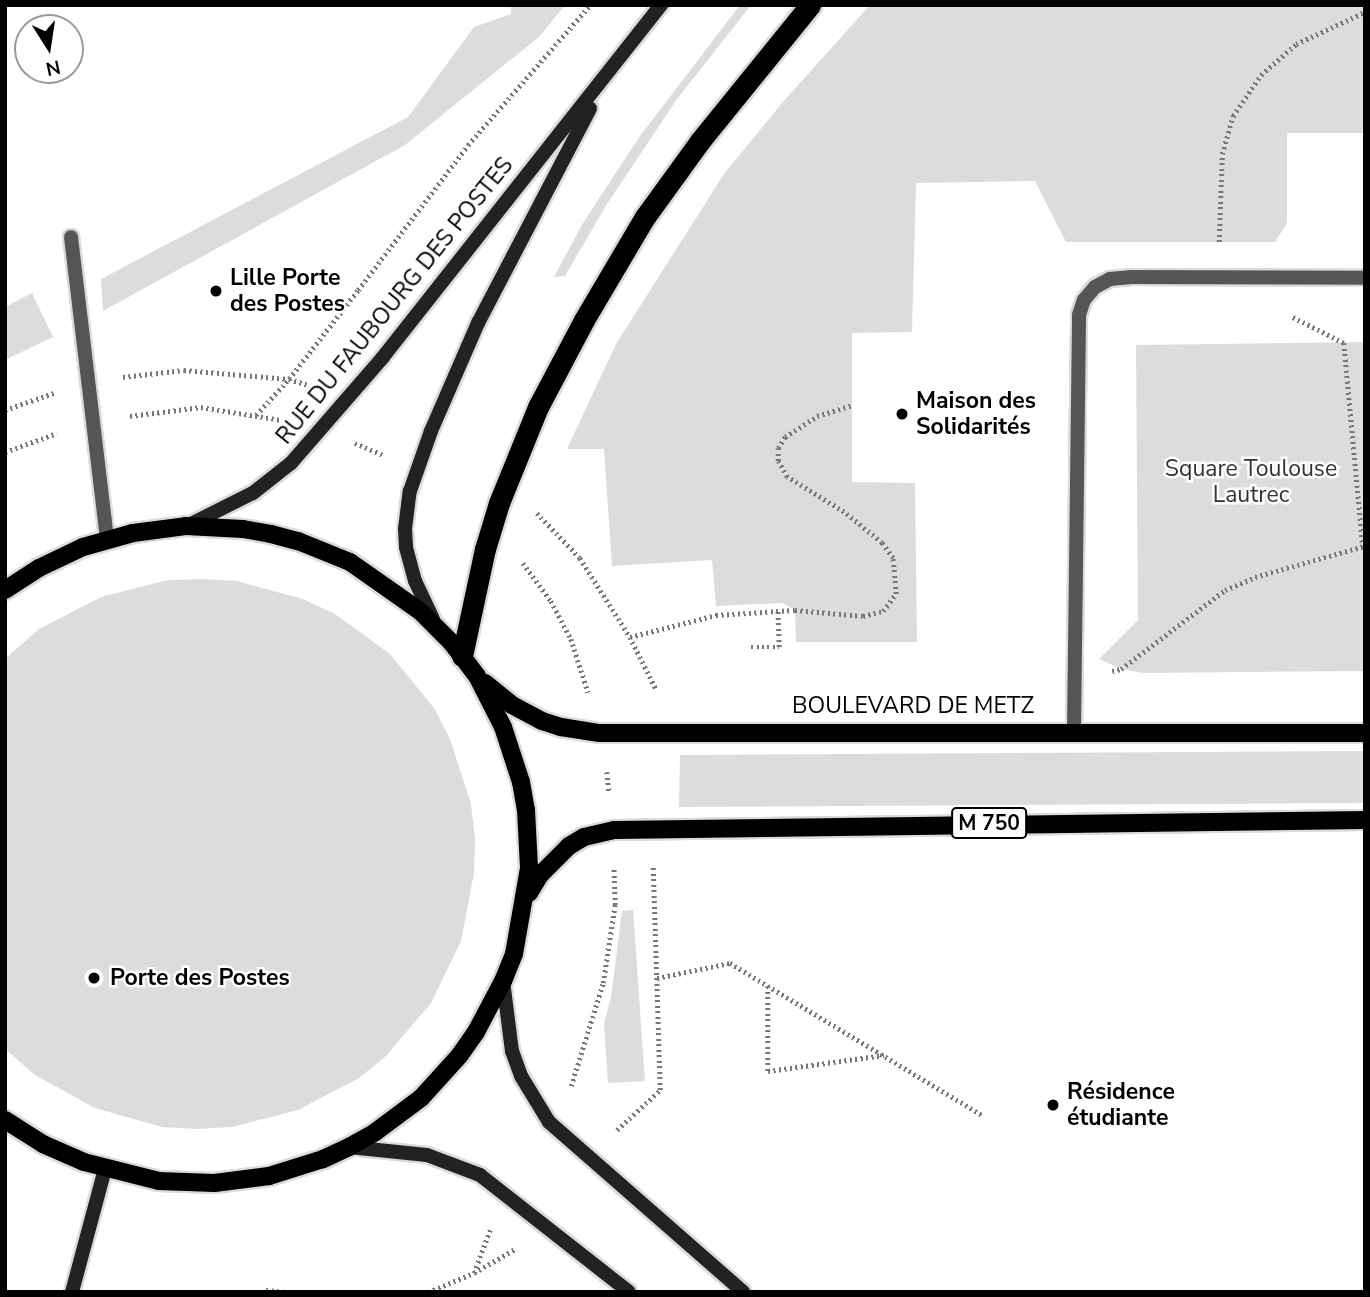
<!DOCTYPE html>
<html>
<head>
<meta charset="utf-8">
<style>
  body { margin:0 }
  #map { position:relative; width:1370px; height:1297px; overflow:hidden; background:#fff; font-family:"Nunito Sans",sans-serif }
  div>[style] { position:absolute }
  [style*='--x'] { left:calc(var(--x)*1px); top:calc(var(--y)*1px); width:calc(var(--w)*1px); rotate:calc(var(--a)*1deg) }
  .green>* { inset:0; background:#dcdcdc }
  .path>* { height:4.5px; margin-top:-2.25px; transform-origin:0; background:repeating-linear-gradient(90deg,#777 0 2px,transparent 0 5.5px) }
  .roads { filter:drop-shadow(2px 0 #dbdbdb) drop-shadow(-2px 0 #dbdbdb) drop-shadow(0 2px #dbdbdb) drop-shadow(0 -2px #dbdbdb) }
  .lane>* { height:14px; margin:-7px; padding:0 7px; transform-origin:7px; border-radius:7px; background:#555 }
  .street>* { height:14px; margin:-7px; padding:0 7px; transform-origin:7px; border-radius:7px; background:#555 }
  .secondary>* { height:14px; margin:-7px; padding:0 7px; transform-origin:7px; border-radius:7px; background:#222 }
  .primary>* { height:18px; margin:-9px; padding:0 9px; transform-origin:9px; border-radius:9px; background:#000 }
  .highway>* { height:21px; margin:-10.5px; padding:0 10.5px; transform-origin:10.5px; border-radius:10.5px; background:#000 }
  .dots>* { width:19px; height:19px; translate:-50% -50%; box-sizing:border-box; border:4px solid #fff; border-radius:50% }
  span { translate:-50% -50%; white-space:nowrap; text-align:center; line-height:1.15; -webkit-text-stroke:5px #fff; paint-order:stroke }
  .shield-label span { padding:2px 5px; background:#fff; border:2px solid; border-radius:5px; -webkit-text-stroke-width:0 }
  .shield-label { font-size:21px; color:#000; font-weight:700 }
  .poi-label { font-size:23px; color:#000; font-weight:700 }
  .left { translate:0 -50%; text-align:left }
  .street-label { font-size:23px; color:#000 }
  .park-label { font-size:23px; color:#333 }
  .frame { position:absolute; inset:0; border:7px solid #000; pointer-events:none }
  .north { position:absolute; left:14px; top:14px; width:70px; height:70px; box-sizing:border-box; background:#fff; border:2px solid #999; border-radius:50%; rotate:168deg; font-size:19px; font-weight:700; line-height:28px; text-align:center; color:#000 }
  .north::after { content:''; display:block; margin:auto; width:24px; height:32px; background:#000; clip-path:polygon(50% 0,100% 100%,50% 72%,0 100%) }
</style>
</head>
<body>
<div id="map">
  <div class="green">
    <i style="clip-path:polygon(511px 5px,565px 5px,539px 37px,405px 145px,103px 311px,101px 279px,408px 117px,474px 27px,511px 14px)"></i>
    <i style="clip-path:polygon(740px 5px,751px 5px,677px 99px,607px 204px,565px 276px,554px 277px,583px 223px,640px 136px)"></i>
    <i style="clip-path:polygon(870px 5px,1365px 5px,1365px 133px,1287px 133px,1287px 223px,1275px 242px,1066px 242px,1035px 181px,916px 183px,912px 332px,852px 333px,852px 482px,915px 483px,917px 642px,796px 642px,795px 610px,783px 603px,716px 606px,712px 560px,612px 566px,604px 449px,567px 449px,616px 344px,724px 174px,782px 103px)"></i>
    <i style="clip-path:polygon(32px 293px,53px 337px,5px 360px,5px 307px)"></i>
    <i style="clip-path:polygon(1365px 342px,1365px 671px,1143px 673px,1121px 669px,1099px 659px,1138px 620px,1136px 345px)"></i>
    <i style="clip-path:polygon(202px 579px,237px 581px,303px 599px,335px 614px,390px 654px,434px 708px,450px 739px,471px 804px,475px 839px,474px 873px,461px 941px,431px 1003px,386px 1056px,359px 1078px,298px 1110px,232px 1127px,197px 1129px,162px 1127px,95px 1108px,35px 1075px,5px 1049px,5px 659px,39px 629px,101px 597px,168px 580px)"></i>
    <i style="clip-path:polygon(1365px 751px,1365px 803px,679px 807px,680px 755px)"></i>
    <i style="clip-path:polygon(633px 910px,645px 1081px,608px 1083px,604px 1023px,611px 997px,622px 911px)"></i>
  </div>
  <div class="path">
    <i style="--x:1219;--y:242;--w:88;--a:-88"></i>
    <i style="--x:1222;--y:154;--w:40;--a:-74"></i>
    <i style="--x:1233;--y:116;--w:50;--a:-55.7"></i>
    <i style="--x:1261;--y:75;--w:47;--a:-41.5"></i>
    <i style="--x:1296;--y:44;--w:76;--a:-24.9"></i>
    <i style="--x:1293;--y:317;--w:57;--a:27"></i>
    <i style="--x:1344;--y:343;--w:204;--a:84.7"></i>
    <i style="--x:123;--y:377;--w:61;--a:-6.5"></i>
    <i style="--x:184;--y:370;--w:105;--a:4.9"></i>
    <i style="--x:289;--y:379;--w:21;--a:17"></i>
    <i style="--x:5;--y:410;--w:52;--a:-19.1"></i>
    <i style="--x:256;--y:415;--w:49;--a:-47.5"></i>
    <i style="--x:289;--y:379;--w:113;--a:-52.2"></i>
    <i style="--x:358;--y:290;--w:182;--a:-52.8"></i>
    <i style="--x:468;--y:145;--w:186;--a:-48.9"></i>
    <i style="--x:130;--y:416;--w:72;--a:-7.2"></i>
    <i style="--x:201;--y:407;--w:81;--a:9.2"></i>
    <i style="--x:355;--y:443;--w:30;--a:23"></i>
    <i style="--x:5;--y:452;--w:55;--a:-20.1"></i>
    <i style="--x:537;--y:513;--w:62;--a:46.3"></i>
    <i style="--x:580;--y:558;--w:93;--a:57.7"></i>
    <i style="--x:630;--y:637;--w:60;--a:63.4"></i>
    <i style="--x:523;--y:563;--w:47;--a:53.6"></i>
    <i style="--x:551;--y:601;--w:43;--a:62.2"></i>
    <i style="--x:571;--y:639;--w:56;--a:72.2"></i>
    <i style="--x:630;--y:637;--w:89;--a:-14.3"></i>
    <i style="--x:716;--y:615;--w:79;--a:-3.6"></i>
    <i style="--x:795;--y:610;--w:68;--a:5"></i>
    <i style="--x:863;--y:616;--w:21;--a:-14"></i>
    <i style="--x:883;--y:611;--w:21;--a:-53"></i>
    <i style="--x:896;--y:594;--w:36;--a:-95"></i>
    <i style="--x:893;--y:558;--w:19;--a:-126"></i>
    <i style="--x:882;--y:543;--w:49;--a:-140.8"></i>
    <i style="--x:844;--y:512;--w:67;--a:-148.4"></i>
    <i style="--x:787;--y:477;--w:18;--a:-119"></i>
    <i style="--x:778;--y:461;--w:13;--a:-90"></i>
    <i style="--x:778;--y:448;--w:13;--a:-58"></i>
    <i style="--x:785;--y:437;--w:38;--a:-33"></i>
    <i style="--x:817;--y:416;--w:37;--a:-17"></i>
    <i style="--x:751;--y:647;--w:28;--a:0"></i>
    <i style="--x:779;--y:647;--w:36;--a:-92"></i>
    <i style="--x:1112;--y:671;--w:9;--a:-13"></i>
    <i style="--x:1121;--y:669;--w:131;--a:-37.2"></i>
    <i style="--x:1225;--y:590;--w:33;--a:-23"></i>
    <i style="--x:1255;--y:577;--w:113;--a:-15.9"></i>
    <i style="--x:607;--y:772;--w:19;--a:84"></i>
    <i style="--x:657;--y:978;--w:75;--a:-11.6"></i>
    <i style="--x:730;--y:963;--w:294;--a:31.1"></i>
    <i style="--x:768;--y:986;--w:85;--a:90"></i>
    <i style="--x:768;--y:1071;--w:117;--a:-7.9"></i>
    <i style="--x:571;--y:1086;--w:108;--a:-72.7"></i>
    <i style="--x:603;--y:983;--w:79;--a:-81.3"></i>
    <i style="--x:615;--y:905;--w:36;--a:-92"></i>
    <i style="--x:617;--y:1130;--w:59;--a:-42.9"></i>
    <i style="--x:660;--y:1090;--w:224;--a:-91.8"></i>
    <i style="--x:474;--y:1273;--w:46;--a:-69.6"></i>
    <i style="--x:266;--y:1290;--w:20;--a:6"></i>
    <i style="--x:428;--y:1292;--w:50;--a:-22.4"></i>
    <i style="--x:474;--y:1273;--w:48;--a:-30.3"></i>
  </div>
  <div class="roads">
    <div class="lane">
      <i style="--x:71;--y:237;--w:304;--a:83.2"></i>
    </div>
    <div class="street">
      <i style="--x:1074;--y:730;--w:415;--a:-89.3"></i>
      <i style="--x:1079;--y:315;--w:16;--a:-72"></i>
      <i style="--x:1084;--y:300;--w:17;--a:-50"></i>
      <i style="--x:1095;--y:287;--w:17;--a:-28"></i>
      <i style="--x:1110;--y:279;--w:22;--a:-5"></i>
      <i style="--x:1132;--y:277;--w:233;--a:0.2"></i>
    </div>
    <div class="secondary">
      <i style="--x:187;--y:526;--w:74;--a:-26.6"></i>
      <i style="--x:253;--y:493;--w:48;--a:-38.3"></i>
      <i style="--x:291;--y:463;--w:140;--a:-49"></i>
      <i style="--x:383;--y:357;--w:449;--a:-51.7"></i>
      <i style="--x:433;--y:619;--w:42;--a:-115.3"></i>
      <i style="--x:415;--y:581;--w:35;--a:-105"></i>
      <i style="--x:406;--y:547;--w:18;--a:-93"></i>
      <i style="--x:405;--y:529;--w:38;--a:-83"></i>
      <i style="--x:410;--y:491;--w:64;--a:-70.7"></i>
      <i style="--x:431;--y:431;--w:118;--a:-66.5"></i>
      <i style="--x:478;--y:323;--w:242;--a:-62.4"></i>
      <i style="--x:503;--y:981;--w:71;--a:82.7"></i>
      <i style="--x:512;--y:1051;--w:27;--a:70"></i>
      <i style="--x:521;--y:1076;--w:54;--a:58.7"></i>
      <i style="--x:549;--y:1122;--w:258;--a:41.2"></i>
      <i style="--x:349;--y:1147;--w:78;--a:5.9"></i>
      <i style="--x:427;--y:1155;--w:57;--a:20.7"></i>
      <i style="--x:480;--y:1175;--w:189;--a:38.1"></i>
      <i style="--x:72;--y:1292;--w:127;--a:-75"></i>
    </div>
    <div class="primary">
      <i style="--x:5;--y:590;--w:40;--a:-32.9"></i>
      <i style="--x:39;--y:568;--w:49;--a:-25.5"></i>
      <i style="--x:83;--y:547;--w:52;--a:-15.6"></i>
      <i style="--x:133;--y:533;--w:53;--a:-7.5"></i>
      <i style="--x:186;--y:526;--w:57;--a:3"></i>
      <i style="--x:243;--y:529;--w:28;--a:10"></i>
      <i style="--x:271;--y:534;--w:28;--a:15"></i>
      <i style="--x:298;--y:541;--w:56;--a:22"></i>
      <i style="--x:350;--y:562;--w:85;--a:35"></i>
      <i style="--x:420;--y:611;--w:45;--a:45"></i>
      <i style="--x:452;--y:643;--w:41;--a:52.9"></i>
      <i style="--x:477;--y:676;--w:57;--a:63"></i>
      <i style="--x:503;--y:727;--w:58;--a:71.9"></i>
      <i style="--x:521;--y:782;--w:28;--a:80"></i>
      <i style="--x:526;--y:810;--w:58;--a:87"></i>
      <i style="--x:529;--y:868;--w:87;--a:99.9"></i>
      <i style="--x:514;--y:954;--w:29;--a:112"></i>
      <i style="--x:503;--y:981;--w:58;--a:117.9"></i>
      <i style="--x:476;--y:1032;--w:28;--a:125"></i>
      <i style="--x:460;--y:1055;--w:58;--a:132.2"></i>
      <i style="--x:421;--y:1098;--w:59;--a:143.3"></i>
      <i style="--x:374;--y:1133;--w:29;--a:151"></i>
      <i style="--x:349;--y:1147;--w:29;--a:155"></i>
      <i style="--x:323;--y:1159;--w:57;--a:162.5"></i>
      <i style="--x:269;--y:1176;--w:55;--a:172.7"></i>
      <i style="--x:214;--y:1183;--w:55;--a:-177.9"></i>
      <i style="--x:159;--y:1181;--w:77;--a:-165.8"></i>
      <i style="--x:84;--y:1162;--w:45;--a:-156.3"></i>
      <i style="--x:43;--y:1144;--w:45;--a:-147.7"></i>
      <i style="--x:485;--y:683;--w:35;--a:39"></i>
      <i style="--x:512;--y:705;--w:34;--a:28"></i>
      <i style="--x:542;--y:721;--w:20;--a:18"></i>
      <i style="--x:561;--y:727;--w:39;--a:9"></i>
      <i style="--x:600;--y:733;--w:765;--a:0"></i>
      <i style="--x:529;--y:893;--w:21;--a:-59"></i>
      <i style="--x:540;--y:875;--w:41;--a:-45"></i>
      <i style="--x:569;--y:846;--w:17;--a:-31"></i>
      <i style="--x:584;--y:837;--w:31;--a:-13"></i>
      <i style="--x:614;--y:830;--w:751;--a:-0.76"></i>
    </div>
    <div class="highway">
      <i style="--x:462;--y:656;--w:109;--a:-77.9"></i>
      <i style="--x:485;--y:549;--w:48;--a:-73.1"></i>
      <i style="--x:499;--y:503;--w:104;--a:-67.9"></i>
      <i style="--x:538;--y:407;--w:98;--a:-62.1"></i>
      <i style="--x:584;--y:320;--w:120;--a:-59.4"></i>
      <i style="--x:645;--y:217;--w:94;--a:-54.1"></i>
      <i style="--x:700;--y:141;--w:175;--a:-51"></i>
    </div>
  </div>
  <div class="dots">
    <i style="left:216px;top:291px;background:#000"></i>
    <i style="left:902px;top:414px;background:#000"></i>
    <i style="left:94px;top:978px;background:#000"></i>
    <i style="left:1053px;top:1105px;background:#000"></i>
  </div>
  <div class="shield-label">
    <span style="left:989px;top:823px">M 750</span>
  </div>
  <div class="poi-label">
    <span class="left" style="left:230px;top:291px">Lille Porte<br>des Postes</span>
    <span class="left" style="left:916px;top:414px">Maison des<br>Solidarités</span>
    <span class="left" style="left:110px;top:978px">Porte des Postes</span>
    <span class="left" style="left:1067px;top:1105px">Résidence<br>étudiante</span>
  </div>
  <div class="street-label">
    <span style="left:395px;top:301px;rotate:-51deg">RUE DU FAUBOURG DES POSTES</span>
    <span style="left:913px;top:706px">BOULEVARD DE METZ</span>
  </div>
  <div class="park-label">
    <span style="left:1251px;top:482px">Square Toulouse<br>Lautrec</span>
  </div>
  <div class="frame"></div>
  <div class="north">N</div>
</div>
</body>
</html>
